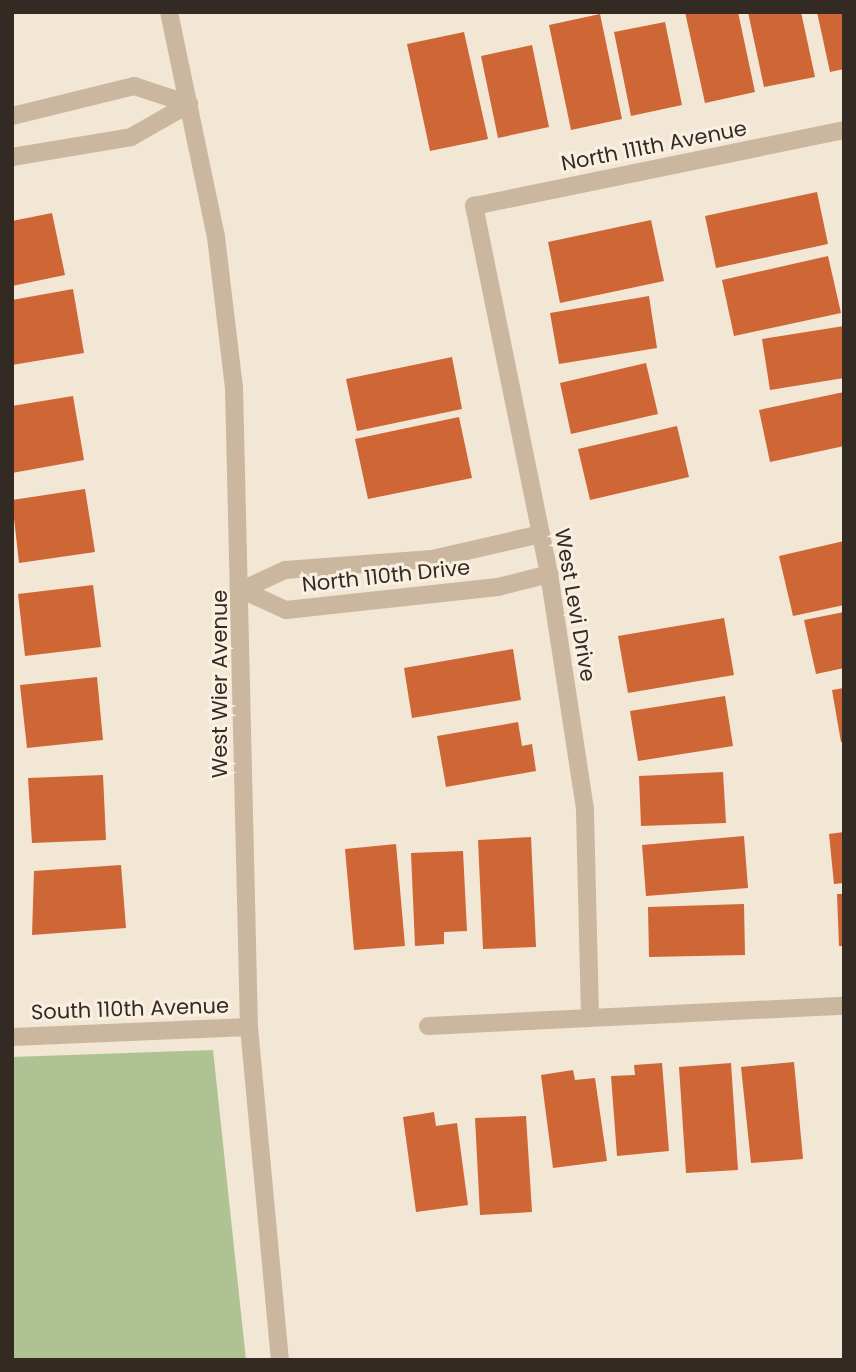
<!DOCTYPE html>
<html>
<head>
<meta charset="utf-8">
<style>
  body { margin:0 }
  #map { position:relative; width:856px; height:1372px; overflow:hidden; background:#f2e6d5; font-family:Poppins,sans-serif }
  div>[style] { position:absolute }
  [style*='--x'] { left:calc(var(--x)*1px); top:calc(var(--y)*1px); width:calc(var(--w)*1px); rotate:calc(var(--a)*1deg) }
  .green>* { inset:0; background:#afc294 }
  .building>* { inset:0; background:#cf6636 }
  .street>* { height:18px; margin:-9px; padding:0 9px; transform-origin:9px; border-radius:9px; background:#cbb7a0 }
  span { translate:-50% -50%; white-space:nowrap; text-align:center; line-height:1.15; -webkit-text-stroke:6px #faf0e1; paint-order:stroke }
  .street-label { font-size:21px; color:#342a24 }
  .frame { position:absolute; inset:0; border:14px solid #342a24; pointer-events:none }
</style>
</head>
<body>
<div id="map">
  <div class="green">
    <i style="clip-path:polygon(213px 1050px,246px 1360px,12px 1360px,12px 1057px)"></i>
  </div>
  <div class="building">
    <i style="clip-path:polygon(685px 12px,738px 12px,755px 92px,705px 103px)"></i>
    <i style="clip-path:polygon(748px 12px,801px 12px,815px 77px,764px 87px)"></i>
    <i style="clip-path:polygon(817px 12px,844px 12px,844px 69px,830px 72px)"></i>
    <i style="clip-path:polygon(600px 14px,622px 119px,571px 130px,549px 25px)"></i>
    <i style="clip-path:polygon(665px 22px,682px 105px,631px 116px,614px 32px)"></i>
    <i style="clip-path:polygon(464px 32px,488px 139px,430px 151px,407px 44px)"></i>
    <i style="clip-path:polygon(532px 45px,549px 127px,498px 138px,481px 56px)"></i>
    <i style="clip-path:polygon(817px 192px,828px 244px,716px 268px,705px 216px)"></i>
    <i style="clip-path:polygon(52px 213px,65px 275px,12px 286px,12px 221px)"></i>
    <i style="clip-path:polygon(651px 220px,664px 281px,560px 303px,548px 242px)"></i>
    <i style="clip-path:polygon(828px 256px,841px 313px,734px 336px,722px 280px)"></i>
    <i style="clip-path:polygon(73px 289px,84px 353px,12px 365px,12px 300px)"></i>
    <i style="clip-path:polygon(649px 296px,657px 348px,559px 364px,550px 313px)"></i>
    <i style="clip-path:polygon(844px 326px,844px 378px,770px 390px,762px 339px)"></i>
    <i style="clip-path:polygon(452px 357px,462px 409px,357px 431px,346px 379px)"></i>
    <i style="clip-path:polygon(646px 363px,658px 414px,571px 434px,560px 383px)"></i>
    <i style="clip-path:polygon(844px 392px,844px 446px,770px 462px,759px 410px)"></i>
    <i style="clip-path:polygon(73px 396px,84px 460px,12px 473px,12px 406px)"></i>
    <i style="clip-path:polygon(459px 417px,472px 478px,368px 499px,355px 439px)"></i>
    <i style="clip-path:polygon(677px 426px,689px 477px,590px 500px,578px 449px)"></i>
    <i style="clip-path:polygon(85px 489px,95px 552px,19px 563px,12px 500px)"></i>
    <i style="clip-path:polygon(844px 541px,844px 605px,793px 616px,779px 556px)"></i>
    <i style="clip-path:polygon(93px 585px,101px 647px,25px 656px,18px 594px)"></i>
    <i style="clip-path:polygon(844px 612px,844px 668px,816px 674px,804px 620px)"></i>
    <i style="clip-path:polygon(724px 618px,734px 675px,628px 693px,618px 636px)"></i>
    <i style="clip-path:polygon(513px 649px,521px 700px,412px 718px,404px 668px)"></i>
    <i style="clip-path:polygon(97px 677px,103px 740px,27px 748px,20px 685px)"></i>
    <i style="clip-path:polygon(844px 688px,844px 742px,841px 742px,832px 690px)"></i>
    <i style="clip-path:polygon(725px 696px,733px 746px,638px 761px,630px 711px)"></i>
    <i style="clip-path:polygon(518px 722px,522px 746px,532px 744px,536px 771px,446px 787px,437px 736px)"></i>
    <i style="clip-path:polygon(723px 772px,726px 823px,641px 826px,639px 776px)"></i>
    <i style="clip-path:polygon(103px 775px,106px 840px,32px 843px,28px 778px)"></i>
    <i style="clip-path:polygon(844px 832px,844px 883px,834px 884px,829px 834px)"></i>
    <i style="clip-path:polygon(744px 836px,748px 888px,646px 896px,642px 845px)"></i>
    <i style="clip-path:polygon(531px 837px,536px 947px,483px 949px,478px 840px)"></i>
    <i style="clip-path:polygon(396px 844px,405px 946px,354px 950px,345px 849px)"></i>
    <i style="clip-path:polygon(463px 851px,467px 931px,444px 932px,444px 944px,415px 946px,411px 853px)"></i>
    <i style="clip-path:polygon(121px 865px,126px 928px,32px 935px,34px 871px)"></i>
    <i style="clip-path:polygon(837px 894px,844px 894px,844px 946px,839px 946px)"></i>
    <i style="clip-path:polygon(744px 904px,745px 955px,649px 957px,648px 907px)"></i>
    <i style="clip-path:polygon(794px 1062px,803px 1159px,751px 1163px,741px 1067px)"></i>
    <i style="clip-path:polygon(662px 1063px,669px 1151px,617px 1156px,611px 1076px,635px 1075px,634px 1065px)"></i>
    <i style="clip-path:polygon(731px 1063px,738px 1170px,686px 1173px,679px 1067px)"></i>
    <i style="clip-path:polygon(573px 1070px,575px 1080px,595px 1078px,607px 1161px,553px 1168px,541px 1075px)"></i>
    <i style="clip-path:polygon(434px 1112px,436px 1126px,457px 1123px,468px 1205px,416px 1212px,403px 1117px)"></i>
    <i style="clip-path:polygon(526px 1116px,532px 1212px,480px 1215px,475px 1118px)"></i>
  </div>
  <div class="street">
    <i style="--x:169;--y:12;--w:230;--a:78.2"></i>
    <i style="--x:216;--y:237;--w:151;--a:83.2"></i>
    <i style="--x:234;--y:387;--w:640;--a:88.66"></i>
    <i style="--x:249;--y:1027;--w:334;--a:84.7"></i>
    <i style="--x:12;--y:116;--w:126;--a:-13.8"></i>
    <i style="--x:134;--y:86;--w:58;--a:18.1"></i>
    <i style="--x:12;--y:157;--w:121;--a:-9.5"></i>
    <i style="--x:131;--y:137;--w:67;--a:-29.6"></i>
    <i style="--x:242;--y:590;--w:48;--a:24.4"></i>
    <i style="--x:286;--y:610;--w:213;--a:-6.2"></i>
    <i style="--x:498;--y:587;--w:53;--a:-14.3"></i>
    <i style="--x:242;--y:590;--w:47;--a:-24.9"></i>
    <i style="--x:285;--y:570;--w:147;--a:-4.3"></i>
    <i style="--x:432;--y:559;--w:112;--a:-12.9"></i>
    <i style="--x:590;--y:1016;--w:207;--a:-91.4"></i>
    <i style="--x:585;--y:809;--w:238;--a:-98.7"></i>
    <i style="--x:549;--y:574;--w:376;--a:-101.5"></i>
    <i style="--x:474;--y:206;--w:378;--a:-11.6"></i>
    <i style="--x:428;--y:1026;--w:416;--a:-2.8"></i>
    <i style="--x:12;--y:1037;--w:237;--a:-2.4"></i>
  </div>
  <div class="street-label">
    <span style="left:654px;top:146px;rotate:-11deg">North 111th Avenue</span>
    <span style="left:386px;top:576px;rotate:-6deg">North 110th Drive</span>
    <span style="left:575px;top:605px;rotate:80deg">West Levi Drive</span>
    <span style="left:220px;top:684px;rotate:-90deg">West Wier Avenue</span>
    <span style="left:130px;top:1009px;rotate:-2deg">South 110th Avenue</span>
  </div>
  <div class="frame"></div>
</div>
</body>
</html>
